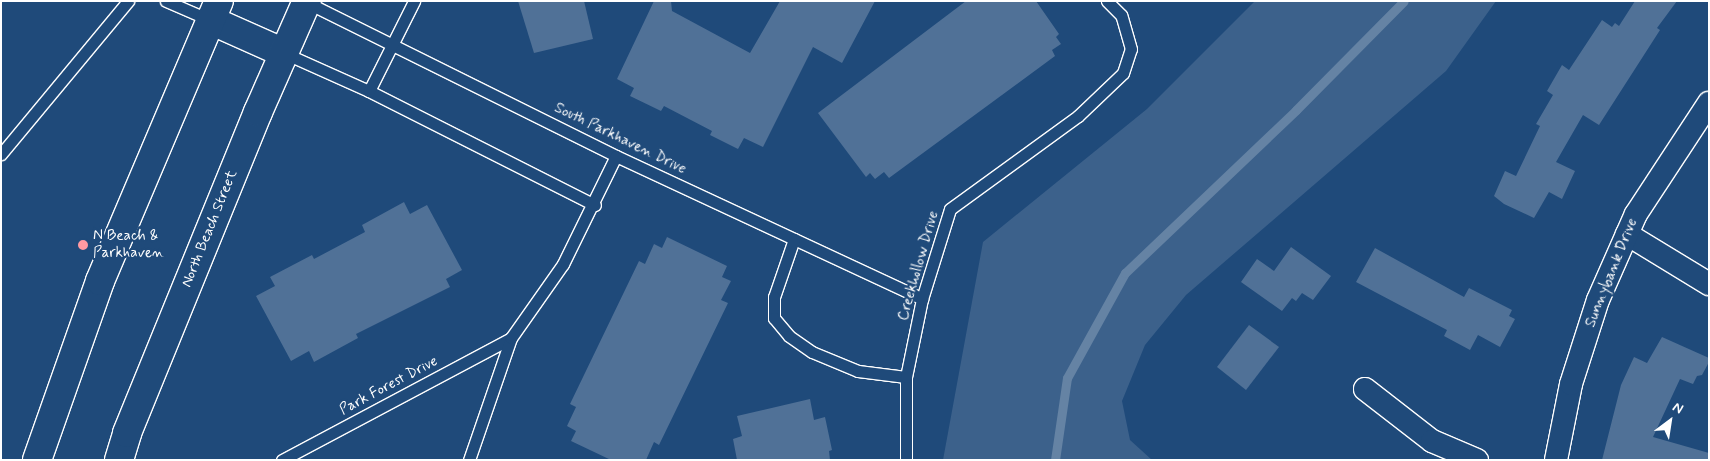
<!DOCTYPE html>
<html>
<head>
<meta charset="utf-8">
<style>
  body { margin:0 }
  #map { position:relative; width:1710px; height:461px; overflow:hidden; background:#1f4a7a; font-family:Mynerve,sans-serif }
  div>[style] { position:absolute }
  [style*='--x'] { left:calc(var(--x)*1px); top:calc(var(--y)*1px); width:calc(var(--w)*1px); rotate:calc(var(--a)*1deg) }
  .green>* { inset:0; background:#3c618b }
  .stream>* { height:9px; margin:-4.5px; padding:0 4.5px; transform-origin:4.5px; border-radius:4.5px; background:#6583a4 }
  .building>* { inset:0; background:#507197 }
  .roads { filter:drop-shadow(1px 0 #fff) drop-shadow(-1px 0 #fff) drop-shadow(0 1px #fff) drop-shadow(0 -1px #fff) }
  .service>* { height:11px; margin:-5.5px; padding:0 5.5px; transform-origin:5.5px; border-radius:5.5px; background:#1f4a7a }
  .minor>* { height:22px; margin:-11px; padding:0 11px; transform-origin:11px; border-radius:11px; background:#1f4a7a }
  .secondary>* { height:28px; margin:-14px; padding:0 14px; transform-origin:14px; border-radius:14px; background:#1f4a7a }
  .dots>* { width:14px; height:14px; translate:-50% -50%; box-sizing:border-box; border:2px solid #1f4a7a; border-radius:50% }
  span { translate:-50% -50%; white-space:nowrap; text-align:center; line-height:1.15; -webkit-text-stroke:4.5px #1f4a7a; paint-order:stroke }
  .street-label { font-size:15px; color:#fff }
  .poi-label { font-size:15px; color:#fff }
  .left { translate:0 -50%; text-align:left }
  .frame { position:absolute; inset:0; border:2px solid #fff; pointer-events:none }
  .north { position:absolute; left:1645px; top:396px; width:50px; height:50px; -webkit-text-stroke:4px #1f4a7a; paint-order:stroke; rotate:31deg; font-size:14px; font-weight:700; line-height:20px; text-align:center; color:#fff }
  .north::after { content:''; display:block; margin:auto; width:18px; height:22px; background:#fff; clip-path:polygon(50% 0,100% 100%,50% 72%,0 100%) }
</style>
</head>
<body>
<div id="map">
  <div class="green">
    <i style="clip-path:polygon(1255px 1px,1496px 1px,1446px 71px,1186px 295px,1145px 345px,1122px 401px,1130px 440px,1152px 460px,943px 460px,983px 242px,1147px 109px)"></i>
  </div>
  <div class="stream">
    <i style="--x:1055;--y:460;--w:83;--a:-81.7"></i>
    <i style="--x:1067;--y:378;--w:120;--a:-61.1"></i>
    <i style="--x:1125;--y:273;--w:236;--a:-43.6"></i>
    <i style="--x:1296;--y:110;--w:153;--a:-45.3"></i>
  </div>
  <div class="building">
    <i style="clip-path:polygon(518px 1px,584px 1px,593px 39px,534px 53px)"></i>
    <i style="clip-path:polygon(654px 1px,671px 1px,672px 11px,750px 53px,780px 1px,875px 1px,842px 63px,813px 47px,763px 147px,744px 138px,738px 149px,710px 135px,712px 131px,664px 106px,661px 111px,630px 96px,634px 88px,617px 79px)"></i>
    <i style="clip-path:polygon(966px 1px,1036px 1px,1059px 34px,1056px 37px,1061px 44px,1052px 50px,1055px 56px,889px 178px,884px 172px,875px 179px,870px 173px,866px 177px,818px 113px)"></i>
    <i style="clip-path:polygon(1635px 1px,1677px 1px,1657px 28px,1660px 30px,1599px 125px,1583px 115px,1556px 162px,1575px 171px,1562px 199px,1549px 192px,1534px 218px,1504px 204px,1494px 196px,1505px 171px,1516px 176px,1540px 126px,1536px 124px,1553px 95px,1547px 91px,1562px 65px,1569px 70px,1602px 20px,1612px 27px,1615px 23px,1619px 26px)"></i>
    <i style="clip-path:polygon(404px 202px,410px 214px,427px 205px,462px 270px,446px 279px,450px 287px,356px 334px,358px 338px,314px 362px,309px 351px,291px 361px,256px 296px,275px 286px,270px 277px,312px 255px,314px 259px,365px 232px,362px 225px)"></i>
    <i style="clip-path:polygon(667px 237px,727px 266px,722px 277px,731px 281px,721px 300px,728px 303px,659px 445px,654px 442px,646px 460px,611px 460px,571px 441px,576px 431px,567px 426px,576px 407px,570px 404px,639px 261px,645px 264px,654px 244px,662px 248px)"></i>
    <i style="clip-path:polygon(1291px 247px,1331px 276px,1313px 300px,1302px 293px,1296px 301px,1292px 298px,1282px 311px,1241px 282px,1257px 259px,1274px 271px)"></i>
    <i style="clip-path:polygon(1375px 248px,1464px 297px,1469px 288px,1512px 310px,1509px 316px,1515px 319px,1500px 347px,1478px 335px,1470px 350px,1444px 336px,1447px 330px,1356px 282px)"></i>
    <i style="clip-path:polygon(1249px 325px,1279px 347px,1246px 390px,1217px 367px)"></i>
    <i style="clip-path:polygon(1662px 337px,1709px 358px,1709px 362px,1702px 375px,1697px 376px,1693px 384px,1680px 379px,1653px 437px,1709px 453px,1708px 460px,1602px 460px,1621px 385px,1634px 357px,1647px 363px)"></i>
    <i style="clip-path:polygon(810px 399px,814px 420px,825px 417px,832px 450px,829px 451px,830px 460px,737px 460px,733px 439px,742px 436px,737px 416px)"></i>
  </div>
  <div class="roads">
    <div class="service">
      <i style="--x:166;--y:1;--w:48;--a:23.4"></i>
      <i style="--x:306;--y:2;--w:346;--a:26.4"></i>
      <i style="--x:616;--y:156;--w:338;--a:25"></i>
      <i style="--x:284;--y:53;--w:93;--a:24.1"></i>
      <i style="--x:369;--y:91;--w:253;--a:26.8"></i>
      <i style="--x:369;--y:91;--w:101;--a:-63.4"></i>
      <i style="--x:1;--y:154;--w:199;--a:-50.3"></i>
      <i style="--x:794;--y:239;--w:61;--a:109"></i>
      <i style="--x:774;--y:297;--w:21;--a:90"></i>
      <i style="--x:774;--y:318;--w:23;--a:50"></i>
      <i style="--x:789;--y:336;--w:28;--a:35"></i>
      <i style="--x:812;--y:352;--w:50;--a:22.4"></i>
      <i style="--x:858;--y:371;--w:48;--a:7.1"></i>
      <i style="--x:282;--y:460;--w:259;--a:-28"></i>
      <i style="--x:469;--y:460;--w:129;--a:-71"></i>
      <i style="--x:511;--y:338;--w:90;--a:-54.9"></i>
      <i style="--x:563;--y:264;--w:120;--a:-63.9"></i>
      <i style="--x:906;--y:460;--w:83;--a:-90"></i>
      <i style="--x:906;--y:377;--w:80;--a:-78.4"></i>
      <i style="--x:922;--y:299;--w:94;--a:-72.7"></i>
      <i style="--x:950;--y:209;--w:158;--a:-36"></i>
      <i style="--x:1078;--y:116;--w:62;--a:-43.7"></i>
      <i style="--x:1123;--y:73;--w:25;--a:-72"></i>
      <i style="--x:1131;--y:49;--w:35;--a:-106"></i>
      <i style="--x:1121;--y:15;--w:20;--a:-135"></i>
    </div>
    <div class="minor">
      <i style="--x:1627;--y:234;--w:96;--a:31.4"></i>
      <i style="--x:1365;--y:389;--w:85;--a:37.8"></i>
      <i style="--x:1432;--y:441;--w:49;--a:22.9"></i>
      <i style="--x:1556;--y:460;--w:77;--a:-78.8"></i>
      <i style="--x:1571;--y:384;--w:88;--a:-72.2"></i>
      <i style="--x:1598;--y:300;--w:94;--a:-66.2"></i>
      <i style="--x:1636;--y:214;--w:133;--a:-56.7"></i>
    </div>
    <div class="secondary">
      <i style="--x:210;--y:20;--w:81;--a:24"></i>
      <i style="--x:37;--y:460;--w:190;--a:-70.6"></i>
      <i style="--x:100;--y:281;--w:304;--a:-67"></i>
      <i style="--x:119;--y:460;--w:28;--a:-73"></i>
      <i style="--x:127;--y:433;--w:347;--a:-67.8"></i>
      <i style="--x:258;--y:112;--w:121;--a:-66.2"></i>
    </div>
  </div>
  <div class="dots">
    <i style="left:83px;top:245px;background:#ff9aa2"></i>
  </div>
  <div class="street-label">
    <span style="left:620px;top:139px;rotate:26deg">South Parkhaven Drive</span>
    <span style="left:210px;top:229px;rotate:-68deg">North Beach Street</span>
    <span style="left:919px;top:266px;rotate:-74deg">Creekhollow Drive</span>
    <span style="left:1612px;top:273px;rotate:-68deg">Sunnybank Drive</span>
    <span style="left:389px;top:386px;rotate:-28deg">Park Forest Drive</span>
  </div>
  <div class="poi-label">
    <span class="left" style="left:93px;top:245px">N Beach &amp;<br>Parkhaven</span>
  </div>
  <div class="frame"></div>
  <div class="north">N</div>
</div>
</body>
</html>
